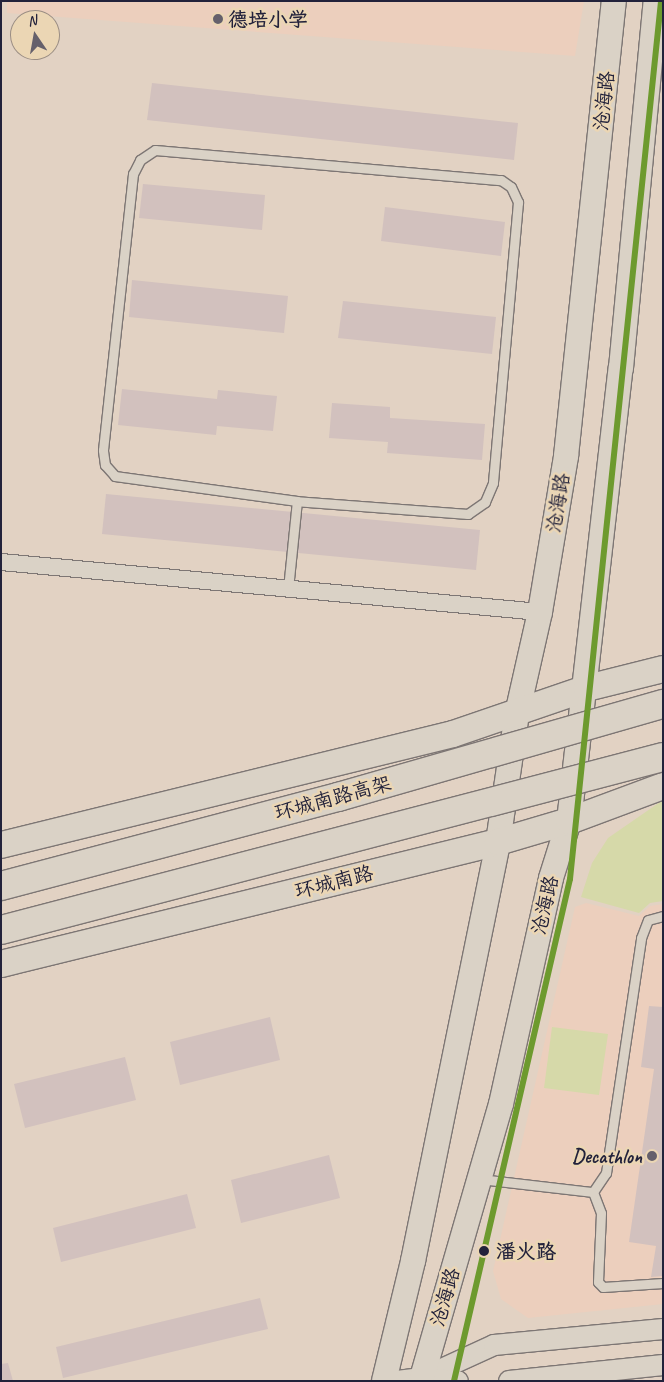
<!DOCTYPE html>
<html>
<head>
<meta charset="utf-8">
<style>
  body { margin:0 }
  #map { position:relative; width:664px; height:1382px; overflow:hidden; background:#e2d2c3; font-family:Caveat,"LXGW WenKai TC",sans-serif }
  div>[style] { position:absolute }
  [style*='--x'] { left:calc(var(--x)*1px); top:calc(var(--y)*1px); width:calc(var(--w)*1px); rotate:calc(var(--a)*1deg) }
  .built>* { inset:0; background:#eccfbd }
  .green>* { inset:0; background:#d6d9a9 }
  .building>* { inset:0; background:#d2c1be }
  .roads { filter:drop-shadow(1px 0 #7d7674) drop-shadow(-1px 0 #7d7674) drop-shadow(0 1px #7d7674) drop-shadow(0 -1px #7d7674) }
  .service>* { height:9px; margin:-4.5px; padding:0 4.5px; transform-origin:4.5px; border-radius:4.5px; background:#dad2c6 }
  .minor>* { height:16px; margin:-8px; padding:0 8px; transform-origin:8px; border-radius:8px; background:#dad2c6 }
  .tertiary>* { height:20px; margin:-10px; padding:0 10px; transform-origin:10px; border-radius:10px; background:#dad2c6 }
  .secondary>* { height:24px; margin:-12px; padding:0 12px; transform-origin:12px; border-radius:12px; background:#dad2c6 }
  .primary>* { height:26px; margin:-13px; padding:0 13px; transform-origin:13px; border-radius:13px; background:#dad2c6 }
  .bridges { filter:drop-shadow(1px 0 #7d7674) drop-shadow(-1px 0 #7d7674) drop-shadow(0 1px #7d7674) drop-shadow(0 -1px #7d7674) }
  .trunk-bridge>* { height:28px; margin:-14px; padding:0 14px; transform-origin:14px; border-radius:14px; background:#dad2c6 }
  .metro-1>* { height:6px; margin:-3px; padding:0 3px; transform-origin:3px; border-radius:3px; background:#6d9a2e }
  .dots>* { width:14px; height:14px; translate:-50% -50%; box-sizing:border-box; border:2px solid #ebd6b4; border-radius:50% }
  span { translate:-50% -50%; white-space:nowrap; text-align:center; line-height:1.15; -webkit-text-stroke:5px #ebd6b4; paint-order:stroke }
  .poi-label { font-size:20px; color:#22223b; font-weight:700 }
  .left { translate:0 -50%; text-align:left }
  .right { translate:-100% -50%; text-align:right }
  .street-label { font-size:20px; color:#22223b }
  .stop-label { font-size:20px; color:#22223b; font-weight:700 }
  .frame { position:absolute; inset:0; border:2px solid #22223b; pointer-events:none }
  .north { position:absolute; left:10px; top:10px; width:50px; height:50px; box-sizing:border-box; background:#ebd6b4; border:1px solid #9b8e84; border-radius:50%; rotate:348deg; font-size:14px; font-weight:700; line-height:20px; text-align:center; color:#22223b }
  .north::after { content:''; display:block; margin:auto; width:18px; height:22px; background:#65606b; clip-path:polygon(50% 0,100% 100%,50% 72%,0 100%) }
</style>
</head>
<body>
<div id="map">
  <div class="built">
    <i style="clip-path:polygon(7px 1px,584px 1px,575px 56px,7px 13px)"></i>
    <i style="clip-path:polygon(586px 903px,639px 916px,650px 906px,663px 904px,663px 1304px,528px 1318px,501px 1299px,493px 1271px,575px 907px)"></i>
  </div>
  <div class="green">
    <i style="clip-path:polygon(663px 800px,663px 901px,650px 903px,639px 913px,581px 897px,592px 863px,608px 838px)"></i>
    <i style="clip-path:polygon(552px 1027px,608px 1034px,599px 1095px,544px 1088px)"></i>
  </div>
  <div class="building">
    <i style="clip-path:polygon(152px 83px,518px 123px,514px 160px,147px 120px)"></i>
    <i style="clip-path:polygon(143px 184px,265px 195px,262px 230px,139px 218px)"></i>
    <i style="clip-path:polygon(385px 207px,505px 222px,501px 256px,381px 241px)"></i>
    <i style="clip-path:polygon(132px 280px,288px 296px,284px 333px,129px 317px)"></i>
    <i style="clip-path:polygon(343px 301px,496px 317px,492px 354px,338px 338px)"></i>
    <i style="clip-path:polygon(122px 389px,217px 399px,218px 390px,277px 396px,273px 431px,217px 426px,216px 435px,118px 425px)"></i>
    <i style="clip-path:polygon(332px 403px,390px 407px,390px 418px,485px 424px,482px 460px,387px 453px,388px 442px,329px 438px)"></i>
    <i style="clip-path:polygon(106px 494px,480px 530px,476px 570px,102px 534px)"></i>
    <i style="clip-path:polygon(649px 1006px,663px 1007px,663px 1276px,651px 1277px,656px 1246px,629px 1242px,654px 1069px,641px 1067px)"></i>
    <i style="clip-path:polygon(270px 1017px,280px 1060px,180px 1085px,170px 1042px)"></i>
    <i style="clip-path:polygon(125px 1057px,136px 1100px,25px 1128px,14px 1084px)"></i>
    <i style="clip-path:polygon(329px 1155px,340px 1198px,241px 1223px,231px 1180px)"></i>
    <i style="clip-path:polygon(187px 1194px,196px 1228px,61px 1262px,53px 1228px)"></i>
    <i style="clip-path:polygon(260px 1298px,268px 1329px,63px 1378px,56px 1347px)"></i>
    <i style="clip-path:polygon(8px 1363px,13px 1381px,1px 1381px,1px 1364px)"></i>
  </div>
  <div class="roads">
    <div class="service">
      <i style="--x:155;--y:150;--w:347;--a:5"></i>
      <i style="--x:501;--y:180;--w:12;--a:35"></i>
      <i style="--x:511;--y:187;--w:17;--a:65"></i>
      <i style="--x:518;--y:202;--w:282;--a:95.1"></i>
      <i style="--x:493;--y:483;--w:21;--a:113"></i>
      <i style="--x:485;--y:502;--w:21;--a:145"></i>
      <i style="--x:468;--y:514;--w:171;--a:-175.7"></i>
      <i style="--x:297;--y:501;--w:184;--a:-172.2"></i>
      <i style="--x:115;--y:476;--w:15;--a:-132"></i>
      <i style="--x:105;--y:465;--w:15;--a:-98"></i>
      <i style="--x:103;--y:450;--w:278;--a:-83.8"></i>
      <i style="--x:133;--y:174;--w:16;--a:-63"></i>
      <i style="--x:140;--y:160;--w:18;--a:-34"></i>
      <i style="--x:288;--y:589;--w:88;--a:-84.2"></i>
      <i style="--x:480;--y:1179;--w:114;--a:6.6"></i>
      <i style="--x:593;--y:1192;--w:23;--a:-56"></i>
      <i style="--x:606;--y:1173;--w:238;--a:-81.5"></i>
      <i style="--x:641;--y:938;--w:19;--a:-69"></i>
      <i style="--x:648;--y:920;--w:16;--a:-15"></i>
      <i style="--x:593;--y:1192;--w:22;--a:69"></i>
      <i style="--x:601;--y:1213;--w:69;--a:92.5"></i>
      <i style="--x:598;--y:1282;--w:7;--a:45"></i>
      <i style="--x:603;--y:1287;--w:60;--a:-3.8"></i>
    </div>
    <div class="minor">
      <i style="--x:1;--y:562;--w:541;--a:5.3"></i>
    </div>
    <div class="tertiary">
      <i style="--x:422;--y:1378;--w:79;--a:-24.6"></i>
      <i style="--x:494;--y:1345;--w:170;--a:-5.4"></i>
      <i style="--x:397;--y:1381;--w:25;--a:-7"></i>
      <i style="--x:422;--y:1378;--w:36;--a:5"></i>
      <i style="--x:509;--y:1381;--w:155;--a:-5.9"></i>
    </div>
    <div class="secondary">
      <i style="--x:384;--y:1381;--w:123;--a:-76.4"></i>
      <i style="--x:413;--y:1261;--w:428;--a:-78.5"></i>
      <i style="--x:498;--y:842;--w:129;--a:-81.6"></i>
      <i style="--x:517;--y:714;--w:105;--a:-77.3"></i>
      <i style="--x:540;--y:612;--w:158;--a:-80.5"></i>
      <i style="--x:566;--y:456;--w:458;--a:-84"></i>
      <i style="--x:421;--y:1381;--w:288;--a:-73.9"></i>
      <i style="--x:501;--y:1104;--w:231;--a:-77.5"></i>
      <i style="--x:551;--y:878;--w:60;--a:-72.5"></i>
      <i style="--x:569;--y:821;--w:456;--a:-83.5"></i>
      <i style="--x:621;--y:368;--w:369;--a:-84.6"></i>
    </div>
    <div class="primary">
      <i style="--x:1;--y:845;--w:465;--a:-13.8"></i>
      <i style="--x:453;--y:734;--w:142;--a:-18.9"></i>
      <i style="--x:587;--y:688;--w:78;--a:-14"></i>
      <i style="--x:1;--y:964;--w:512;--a:-13.79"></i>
      <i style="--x:498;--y:842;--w:74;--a:-16.5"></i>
      <i style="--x:569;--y:821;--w:100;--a:-20.4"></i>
    </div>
  </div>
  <div class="bridges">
    <div class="trunk-bridge">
      <i style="--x:1;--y:886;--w:349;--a:-14.8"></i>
      <i style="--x:338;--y:797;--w:338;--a:-16"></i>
      <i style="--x:1;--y:930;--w:684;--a:-14.65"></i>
    </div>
  </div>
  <div class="metro-1">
    <i style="--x:454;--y:1381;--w:515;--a:-76.99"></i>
    <i style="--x:570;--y:879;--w:883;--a:-84.08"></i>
  </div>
  <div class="dots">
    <i style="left:218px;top:19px;background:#65606b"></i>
    <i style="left:652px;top:1156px;background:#65606b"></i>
    <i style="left:484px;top:1251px;background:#22223b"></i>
  </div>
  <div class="poi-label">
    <span class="left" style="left:228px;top:19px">德培小学</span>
    <span class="right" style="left:642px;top:1156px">Decathlon</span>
  </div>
  <div class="street-label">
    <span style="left:604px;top:101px;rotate:-84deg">沧海路</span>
    <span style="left:558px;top:503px;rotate:-81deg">沧海路</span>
    <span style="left:333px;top:798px;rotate:-15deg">环城南路高架</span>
    <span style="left:334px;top:882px;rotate:-14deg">环城南路</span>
    <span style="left:545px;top:905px;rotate:-77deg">沧海路</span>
    <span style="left:445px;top:1297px;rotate:-74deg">沧海路</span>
  </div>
  <div class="stop-label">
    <span class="left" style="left:496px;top:1251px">潘火路</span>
  </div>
  <div class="frame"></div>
  <div class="north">N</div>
</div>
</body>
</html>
